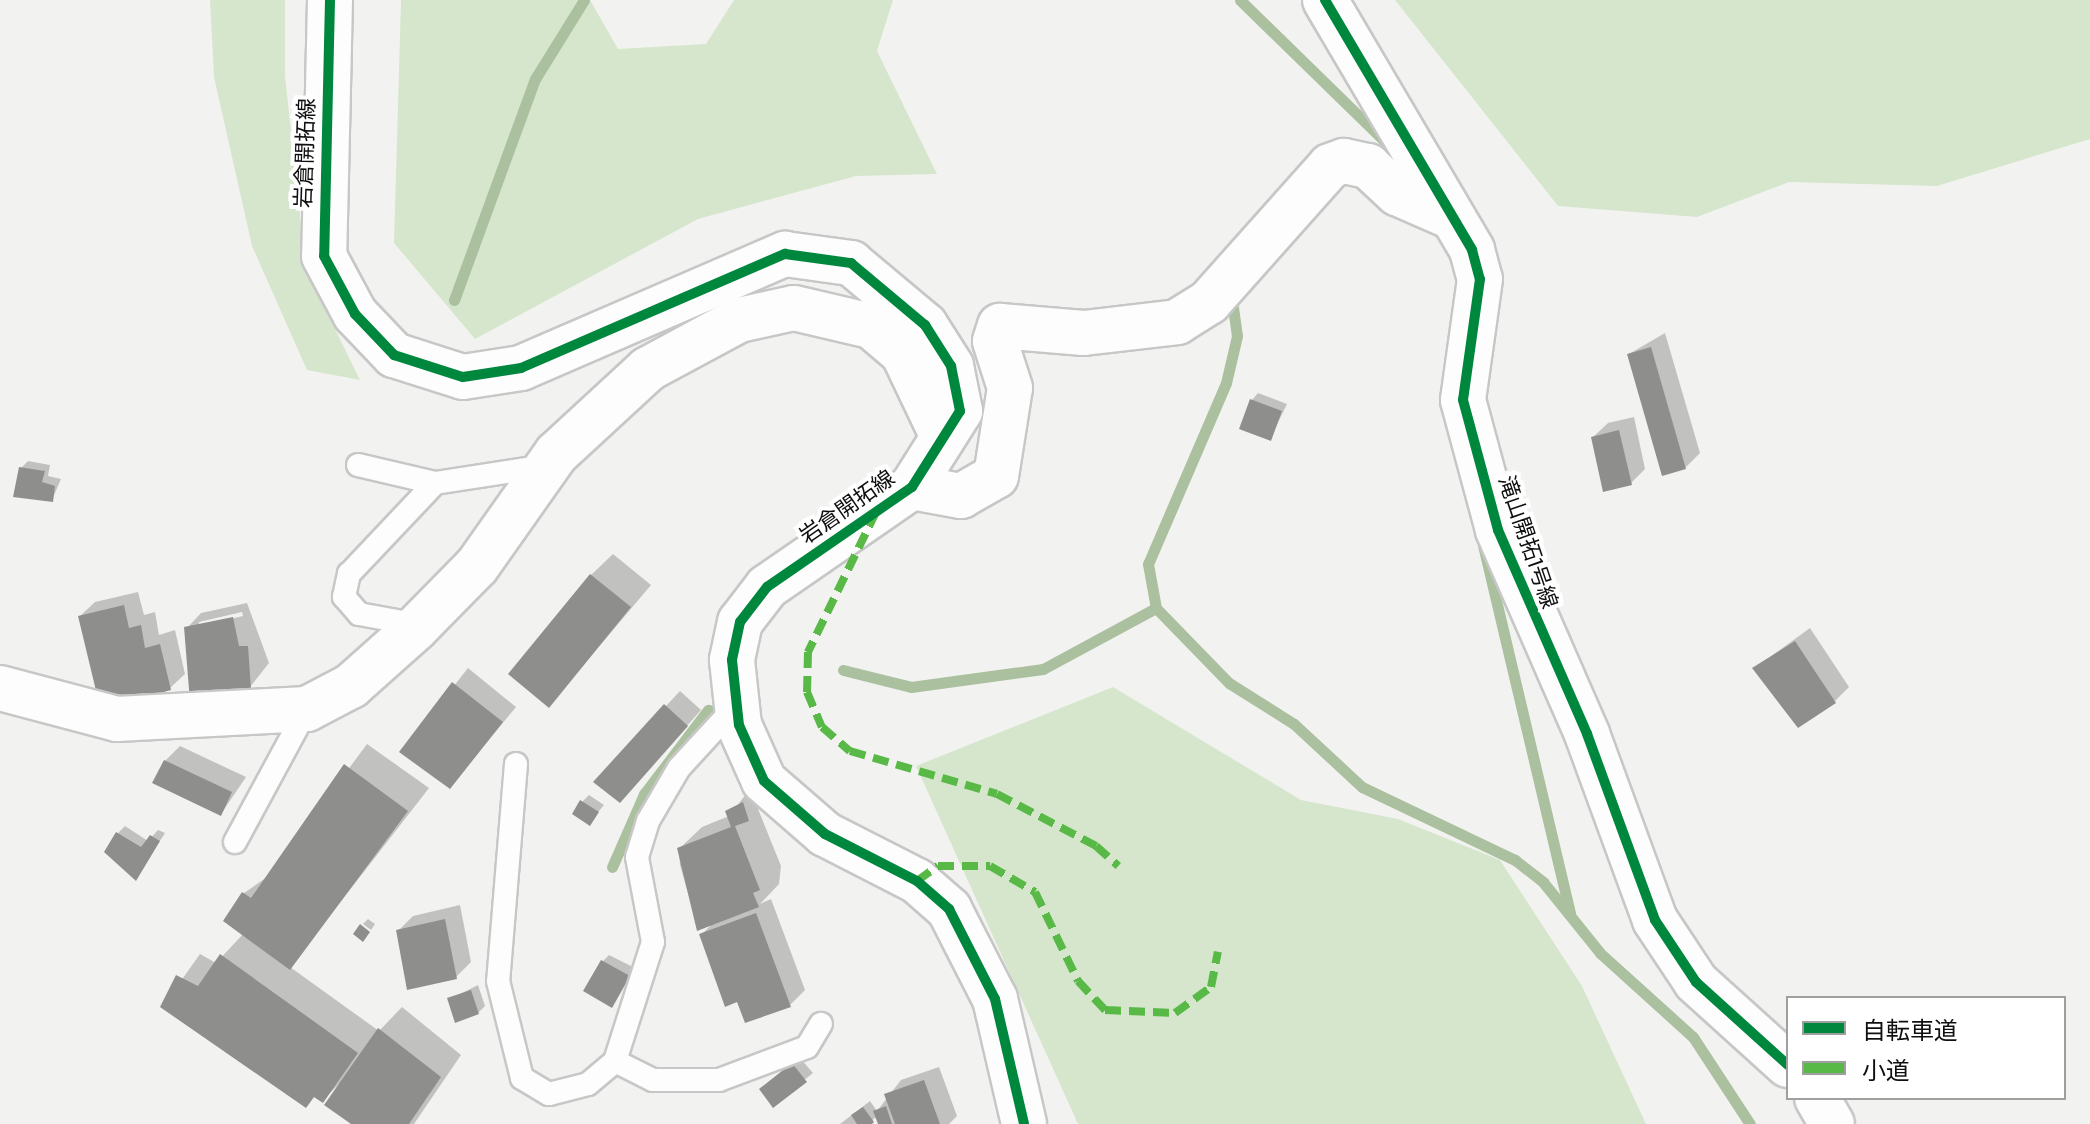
<!DOCTYPE html>
<html>
<head>
<meta charset="utf-8">
<style>
  body { margin:0 }
  #map { position:relative; width:2090px; height:1124px; overflow:hidden; background:#f2f3f1; font-family:"DM Sans","Noto Sans JP",sans-serif }
  div>[style] { position:absolute }
  [style*='--x'] { left:calc(var(--x)*1px); top:calc(var(--y)*1px); width:calc(var(--w)*1px); rotate:calc(var(--a)*1deg) }
  .green>* { inset:0; background:#d6e6cc }
  .shadow>* { inset:0; background:#0003 }
  .stream>* { height:11px; margin:-5.5px; padding:0 5.5px; transform-origin:5.5px; border-radius:5.5px; background:#abc09e }
  .building>* { inset:0; background:#8e8f8d }
  .roads { filter:drop-shadow(2px 0 #c6c7c6) drop-shadow(-2px 0 #c6c7c6) drop-shadow(0 2px #c6c7c6) drop-shadow(0 -2px #c6c7c6) }
  .service>* { height:22px; margin:-11px; padding:0 11px; transform-origin:11px; border-radius:11px; background:#fdfdfd }
  .minor>* { height:44px; margin:-22px; padding:0 22px; transform-origin:22px; border-radius:22px; background:#fdfdfd }
  .quiet>* { height:8px; margin-top:-4px; transform-origin:0; background:repeating-linear-gradient(90deg,#58b947 0 16px,transparent 0 24px) }
  .cycleway>* { height:10px; margin:-5px; padding:0 5px; transform-origin:5px; border-radius:5px; background:#00873e }
  span { translate:-50% -50%; white-space:nowrap; text-align:center; line-height:1.15; -webkit-text-stroke:8px #fff; paint-order:stroke }
  .street-label { font-size:22px; color:#0e0f0e }
  .legend { position:absolute; left:1786px; top:996px; width:280px; height:104px; box-sizing:border-box; background:#fff; border:2px solid #9f9f9f; margin:0; padding:10px 14px; list-style:none; font-size:24px; color:#0e0f0e }
  .legend li { display:flex; align-items:center; gap:16px; height:40px }
  .legend b { width:40px; border:2px solid #9f9f9f }
</style>
</head>
<body>
<div id="map">
  <div class="green">
    <i style="clip-path:polygon(210px 0,285px 0,285px 76px,306px 270px,360px 380px,307px 370px,252px 246px,214px 77px)"></i>
    <i style="clip-path:polygon(401px 0,590px 0,618px 49px,706px 44px,734px 0,893px 0,877px 51px,937px 174px,856px 176px,698px 219px,475px 339px,394px 243px)"></i>
    <i style="clip-path:polygon(1395px 0,2090px 0,2090px 139px,1937px 186px,1789px 182px,1697px 217px,1558px 206px)"></i>
    <i style="clip-path:polygon(1113px 687px,1301px 800px,1398px 819px,1500px 860px,1582px 986px,1646px 1124px,1078px 1124px,916px 766px)"></i>
  </div>
  <div class="shadow">
    <i style="clip-path:polygon(1665px 333px,1700px 453px,1685px 468px,1629px 354px)"></i>
    <i style="clip-path:polygon(1258px 393px,1287px 404px,1270px 439px,1252px 400px)"></i>
    <i style="clip-path:polygon(1634px 417px,1645px 469px,1631px 483px,1593px 437px,1608px 423px)"></i>
    <i style="clip-path:polygon(28px 461px,50px 465px,48px 476px,61px 479px,52px 500px,21px 468px)"></i>
    <i style="clip-path:polygon(613px 554px,651px 585px,549px 706px,591px 575px)"></i>
    <i style="clip-path:polygon(138px 592px,144px 615px,155px 612px,159px 635px,175px 630px,185px 674px,170px 688px,80px 616px,95px 602px)"></i>
    <i style="clip-path:polygon(evenodd,247px 603px,269px 663px,250px 687px,187px 628px,201px 613px,247px 603px,242px 612px,243px 616px,199px 626px,199px 622px,242px 612px)"></i>
    <i style="clip-path:polygon(1810px 628px,1849px 687px,1835px 701px,1755px 668px)"></i>
    <i style="clip-path:polygon(468px 668px,516px 707px,450px 787px,402px 752px)"></i>
    <i style="clip-path:polygon(680px 691px,701px 710px,634px 786px,666px 706px)"></i>
    <i style="clip-path:polygon(367px 744px,429px 788px,290px 967px,379px 1031px,402px 1007px,461px 1055px,414px 1124px,354px 1124px,339px 1084px,322px 1101px,163px 1006px,200px 954px,216px 963px,244px 933px,244px 893px,270px 875px)"></i>
    <i style="clip-path:polygon(180px 746px,246px 777px,221px 814px,165px 761px)"></i>
    <i style="clip-path:polygon(750px 789px,770px 797px,758px 809px,781px 866px,779px 884px,760px 904px,771px 899px,805px 990px,790px 1005px,738px 999px,701px 935px,713px 923px,698px 928px,680px 865px,679px 849px,702px 827px,729px 816px)"></i>
    <i style="clip-path:polygon(589px 795px,604px 805px,589px 823px,582px 802px)"></i>
    <i style="clip-path:polygon(125px 826px,148px 841px,158px 830px,165px 833px,136px 878px,118px 833px)"></i>
    <i style="clip-path:polygon(460px 905px,471px 962px,456px 977px,398px 931px,413px 916px)"></i>
    <i style="clip-path:polygon(368px 919px,375px 924px,371px 930px,363px 924px)"></i>
    <i style="clip-path:polygon(609px 955px,635px 968px,612px 1006px,602px 962px)"></i>
    <i style="clip-path:polygon(478px 985px,485px 1006px,478px 1013px,450px 999px)"></i>
    <i style="clip-path:polygon(800px 1058px,813px 1073px,773px 1105px,761px 1089px)"></i>
    <i style="clip-path:polygon(939px 1067px,957px 1116px,949px 1124px,880px 1124px,877px 1116px,868px 1124px,840px 1124px,870px 1101px,877px 1111px,901px 1080px)"></i>
  </div>
  <div class="stream">
    <i style="--x:1240;--y:0;--w:216;--a:44.3"></i>
    <i style="--x:1231;--y:293;--w:43;--a:82.1"></i>
    <i style="--x:1237;--y:336;--w:48;--a:103.2"></i>
    <i style="--x:1226;--y:383;--w:197;--a:113.3"></i>
    <i style="--x:1148;--y:564;--w:45;--a:79.7"></i>
    <i style="--x:1156;--y:608;--w:105;--a:45.8"></i>
    <i style="--x:1229;--y:683;--w:77;--a:32.2"></i>
    <i style="--x:1294;--y:724;--w:93;--a:42.8"></i>
    <i style="--x:1362;--y:787;--w:170;--a:25.5"></i>
    <i style="--x:1515;--y:860;--w:36;--a:38"></i>
    <i style="--x:1543;--y:882;--w:91;--a:51.2"></i>
    <i style="--x:1600;--y:953;--w:125;--a:42.1"></i>
    <i style="--x:1693;--y:1037;--w:104;--a:56.8"></i>
    <i style="--x:454;--y:300;--w:235;--a:-69.9"></i>
    <i style="--x:535;--y:79;--w:93;--a:-58.2"></i>
    <i style="--x:1483;--y:545;--w:378;--a:76.7"></i>
    <i style="--x:843;--y:670;--w:70;--a:14"></i>
    <i style="--x:911;--y:687;--w:133;--a:-7.8"></i>
    <i style="--x:1043;--y:669;--w:128;--a:-28.4"></i>
    <i style="--x:612;--y:867;--w:80;--a:-66.3"></i>
    <i style="--x:644;--y:794;--w:106;--a:-52.7"></i>
  </div>
  <div class="building">
    <i style="clip-path:polygon(1651px 347px,1686px 469px,1662px 476px,1627px 354px)"></i>
    <i style="clip-path:polygon(1250px 399px,1282px 411px,1271px 441px,1239px 429px)"></i>
    <i style="clip-path:polygon(1619px 430px,1632px 485px,1603px 492px,1591px 437px)"></i>
    <i style="clip-path:polygon(19px 467px,45px 471px,42px 482px,55px 486px,53px 502px,13px 497px)"></i>
    <i style="clip-path:polygon(590px 574px,631px 607px,549px 708px,508px 674px)"></i>
    <i style="clip-path:polygon(124px 605px,129px 628px,141px 625px,145px 648px,160px 644px,171px 690px,121px 704px,119px 694px,98px 699px,78px 616px)"></i>
    <i style="clip-path:polygon(233px 617px,239px 646px,248px 646px,251px 689px,190px 702px,184px 627px)"></i>
    <i style="clip-path:polygon(1795px 641px,1836px 703px,1798px 728px,1752px 668px)"></i>
    <i style="clip-path:polygon(452px 682px,503px 722px,450px 789px,399px 752px)"></i>
    <i style="clip-path:polygon(664px 704px,688px 726px,620px 803px,593px 782px)"></i>
    <i style="clip-path:polygon(164px 760px,232px 792px,221px 816px,152px 783px)"></i>
    <i style="clip-path:polygon(344px 764px,408px 811px,290px 970px,223px 921px,242px 892px,251px 898px)"></i>
    <i style="clip-path:polygon(580px 800px,599px 812px,590px 826px,572px 814px)"></i>
    <i style="clip-path:polygon(743px 802px,749px 821px,735px 826px,760px 890px,753px 893px,759px 907px,697px 931px,677px 848px,731px 827px,725px 811px)"></i>
    <i style="clip-path:polygon(116px 832px,141px 847px,150px 835px,160px 841px,136px 881px,104px 852px)"></i>
    <i style="clip-path:polygon(756px 913px,791px 1007px,745px 1023px,737px 1002px,725px 1007px,699px 934px)"></i>
    <i style="clip-path:polygon(445px 919px,457px 979px,407px 990px,396px 930px)"></i>
    <i style="clip-path:polygon(360px 924px,370px 932px,363px 942px,353px 934px)"></i>
    <i style="clip-path:polygon(220px 954px,358px 1053px,323px 1103px,314px 1097px,306px 1108px,160px 1007px,176px 975px,198px 986px)"></i>
    <i style="clip-path:polygon(601px 960px,630px 976px,612px 1008px,583px 991px)"></i>
    <i style="clip-path:polygon(471px 990px,479px 1014px,455px 1023px,447px 998px)"></i>
    <i style="clip-path:polygon(378px 1028px,441px 1077px,409px 1124px,351px 1124px,324px 1105px)"></i>
    <i style="clip-path:polygon(792px 1063px,807px 1082px,773px 1108px,759px 1089px)"></i>
    <i style="clip-path:polygon(924px 1080px,940px 1124px,895px 1124px,884px 1094px)"></i>
    <i style="clip-path:polygon(886px 1106px,892px 1124px,878px 1124px,873px 1111px)"></i>
    <i style="clip-path:polygon(863px 1107px,874px 1122px,872px 1124px,857px 1124px,851px 1115px)"></i>
  </div>
  <div class="roads">
    <div class="service">
      <i style="--x:358;--y:465;--w:79;--a:13.2"></i>
      <i style="--x:435;--y:483;--w:111;--a:-8.8"></i>
      <i style="--x:419;--y:625;--w:61;--a:-169.6"></i>
      <i style="--x:359;--y:614;--w:23;--a:-131"></i>
      <i style="--x:344;--y:597;--w:24;--a:-78"></i>
      <i style="--x:349;--y:574;--w:125;--a:-46.6"></i>
      <i style="--x:516;--y:764;--w:218;--a:94.7"></i>
      <i style="--x:498;--y:981;--w:100;--a:76.1"></i>
      <i style="--x:522;--y:1078;--w:31;--a:31"></i>
      <i style="--x:549;--y:1094;--w:40;--a:-14.4"></i>
      <i style="--x:588;--y:1084;--w:35;--a:-40"></i>
      <i style="--x:615;--y:1061;--w:125;--a:-72.3"></i>
      <i style="--x:653;--y:942;--w:86;--a:-100.7"></i>
      <i style="--x:637;--y:857;--w:38;--a:-73"></i>
      <i style="--x:648;--y:821;--w:61;--a:-59.7"></i>
      <i style="--x:679;--y:768;--w:83;--a:-47.4"></i>
      <i style="--x:235;--y:842;--w:151;--a:-61.6"></i>
      <i style="--x:615;--y:1061;--w:42;--a:26.6"></i>
      <i style="--x:653;--y:1080;--w:66;--a:0"></i>
      <i style="--x:719;--y:1080;--w:94;--a:-20.6"></i>
      <i style="--x:807;--y:1047;--w:27;--a:-59"></i>
    </div>
    <div class="minor">
      <i style="--x:330;--y:0;--w:256;--a:91.3"></i>
      <i style="--x:324;--y:256;--w:66;--a:61.9"></i>
      <i style="--x:355;--y:314;--w:57;--a:46.4"></i>
      <i style="--x:394;--y:355;--w:72;--a:17.7"></i>
      <i style="--x:463;--y:377;--w:59;--a:-8.8"></i>
      <i style="--x:521;--y:368;--w:288;--a:-23.4"></i>
      <i style="--x:785;--y:254;--w:67;--a:7.8"></i>
      <i style="--x:851;--y:263;--w:97;--a:40"></i>
      <i style="--x:925;--y:325;--w:49;--a:57.6"></i>
      <i style="--x:951;--y:366;--w:46;--a:78.7"></i>
      <i style="--x:960;--y:411;--w:90;--a:122.3"></i>
      <i style="--x:912;--y:487;--w:176;--a:145.4"></i>
      <i style="--x:767;--y:587;--w:44;--a:127.6"></i>
      <i style="--x:740;--y:622;--w:39;--a:102"></i>
      <i style="--x:732;--y:660;--w:65;--a:83.9"></i>
      <i style="--x:739;--y:725;--w:61;--a:65.9"></i>
      <i style="--x:764;--y:781;--w:81;--a:41"></i>
      <i style="--x:825;--y:834;--w:103;--a:27.1"></i>
      <i style="--x:917;--y:881;--w:43;--a:41.2"></i>
      <i style="--x:949;--y:909;--w:101;--a:62.9"></i>
      <i style="--x:995;--y:999;--w:128;--a:76.9"></i>
      <i style="--x:1325;--y:0;--w:290;--a:59.5"></i>
      <i style="--x:1472;--y:250;--w:30;--a:75"></i>
      <i style="--x:1480;--y:279;--w:122;--a:98"></i>
      <i style="--x:1463;--y:400;--w:135;--a:74.9"></i>
      <i style="--x:1498;--y:530;--w:223;--a:66.4"></i>
      <i style="--x:1587;--y:734;--w:198;--a:69.9"></i>
      <i style="--x:1655;--y:920;--w:74;--a:56.5"></i>
      <i style="--x:1696;--y:982;--w:124;--a:42.1"></i>
      <i style="--x:912;--y:487;--w:50;--a:10.4"></i>
      <i style="--x:961;--y:496;--w:40;--a:-29.7"></i>
      <i style="--x:996;--y:476;--w:89;--a:-81"></i>
      <i style="--x:1010;--y:388;--w:49;--a:-107.7"></i>
      <i style="--x:995;--y:341;--w:16;--a:-72"></i>
      <i style="--x:1000;--y:326;--w:84;--a:4.8"></i>
      <i style="--x:1084;--y:333;--w:94;--a:-6.7"></i>
      <i style="--x:1177;--y:322;--w:38;--a:-32"></i>
      <i style="--x:1209;--y:302;--w:182;--a:-48.3"></i>
      <i style="--x:1330;--y:166;--w:15;--a:-20"></i>
      <i style="--x:1344;--y:161;--w:25;--a:12"></i>
      <i style="--x:1368;--y:166;--w:40;--a:43"></i>
      <i style="--x:1397;--y:193;--w:60;--a:23.6"></i>
      <i style="--x:0;--y:688;--w:121;--a:14.8"></i>
      <i style="--x:117;--y:719;--w:190;--a:-3"></i>
      <i style="--x:307;--y:709;--w:50;--a:-27.6"></i>
      <i style="--x:351;--y:686;--w:86;--a:-41.7"></i>
      <i style="--x:415;--y:629;--w:88;--a:-45.5"></i>
      <i style="--x:477;--y:566;--w:137;--a:-54.8"></i>
      <i style="--x:556;--y:454;--w:125;--a:-42.7"></i>
      <i style="--x:648;--y:369;--w:103;--a:-28.3"></i>
      <i style="--x:739;--y:320;--w:56;--a:-12.3"></i>
      <i style="--x:794;--y:308;--w:79;--a:13.2"></i>
      <i style="--x:871;--y:326;--w:42;--a:40.2"></i>
      <i style="--x:903;--y:353;--w:93;--a:64.5"></i>
      <i style="--x:1817;--y:1098;--w:30;--a:60"></i>
    </div>
  </div>
  <div class="quiet">
    <i style="--x:876;--y:512;--w:156;--a:115.9"></i>
    <i style="--x:808;--y:652;--w:40;--a:91.4"></i>
    <i style="--x:807;--y:692;--w:38;--a:67"></i>
    <i style="--x:822;--y:727;--w:37;--a:41"></i>
    <i style="--x:850;--y:751;--w:153;--a:16.3"></i>
    <i style="--x:997;--y:794;--w:112;--a:27.7"></i>
    <i style="--x:1096;--y:846;--w:30;--a:42"></i>
    <i style="--x:917;--y:881;--w:26;--a:-36"></i>
    <i style="--x:938;--y:866;--w:52;--a:0"></i>
    <i style="--x:990;--y:866;--w:52;--a:30"></i>
    <i style="--x:1035;--y:892;--w:99;--a:64.2"></i>
    <i style="--x:1078;--y:981;--w:40;--a:47"></i>
    <i style="--x:1105;--y:1010;--w:70;--a:2.5"></i>
    <i style="--x:1175;--y:1013;--w:44;--a:-35.8"></i>
    <i style="--x:1211;--y:987;--w:36;--a:-79"></i>
  </div>
  <div class="cycleway">
    <i style="--x:330;--y:0;--w:256;--a:91.3"></i>
    <i style="--x:324;--y:256;--w:66;--a:61.9"></i>
    <i style="--x:355;--y:314;--w:57;--a:46.4"></i>
    <i style="--x:394;--y:355;--w:72;--a:17.7"></i>
    <i style="--x:463;--y:377;--w:59;--a:-8.8"></i>
    <i style="--x:521;--y:368;--w:288;--a:-23.4"></i>
    <i style="--x:785;--y:254;--w:67;--a:7.8"></i>
    <i style="--x:851;--y:263;--w:97;--a:40"></i>
    <i style="--x:925;--y:325;--w:49;--a:57.6"></i>
    <i style="--x:951;--y:366;--w:46;--a:78.7"></i>
    <i style="--x:960;--y:411;--w:90;--a:122.3"></i>
    <i style="--x:912;--y:487;--w:176;--a:145.4"></i>
    <i style="--x:767;--y:587;--w:44;--a:127.6"></i>
    <i style="--x:740;--y:622;--w:39;--a:102"></i>
    <i style="--x:732;--y:660;--w:65;--a:83.9"></i>
    <i style="--x:739;--y:725;--w:61;--a:65.9"></i>
    <i style="--x:764;--y:781;--w:81;--a:41"></i>
    <i style="--x:825;--y:834;--w:103;--a:27.1"></i>
    <i style="--x:917;--y:881;--w:43;--a:41.2"></i>
    <i style="--x:949;--y:909;--w:101;--a:62.9"></i>
    <i style="--x:995;--y:999;--w:128;--a:76.9"></i>
    <i style="--x:1325;--y:0;--w:290;--a:59.5"></i>
    <i style="--x:1472;--y:250;--w:30;--a:75"></i>
    <i style="--x:1480;--y:279;--w:122;--a:98"></i>
    <i style="--x:1463;--y:400;--w:135;--a:74.9"></i>
    <i style="--x:1498;--y:530;--w:223;--a:66.4"></i>
    <i style="--x:1587;--y:734;--w:198;--a:69.9"></i>
    <i style="--x:1655;--y:920;--w:74;--a:56.5"></i>
    <i style="--x:1696;--y:982;--w:124;--a:42.1"></i>
  </div>
  <div class="street-label">
    <span style="left:305px;top:153px;rotate:-88deg">岩倉開拓線</span>
    <span style="left:847px;top:507px;rotate:-35deg">岩倉開拓線</span>
    <span style="left:1528px;top:542px;rotate:71deg">滝山開拓1号線</span>
  </div>
  <ul class="legend">
  <li><b style="height:10px;background:#00873e"></b>自転車道</li>
  <li><b style="height:10px;background:#58b947"></b>小道</li>
  </ul>
</div>
</body>
</html>
